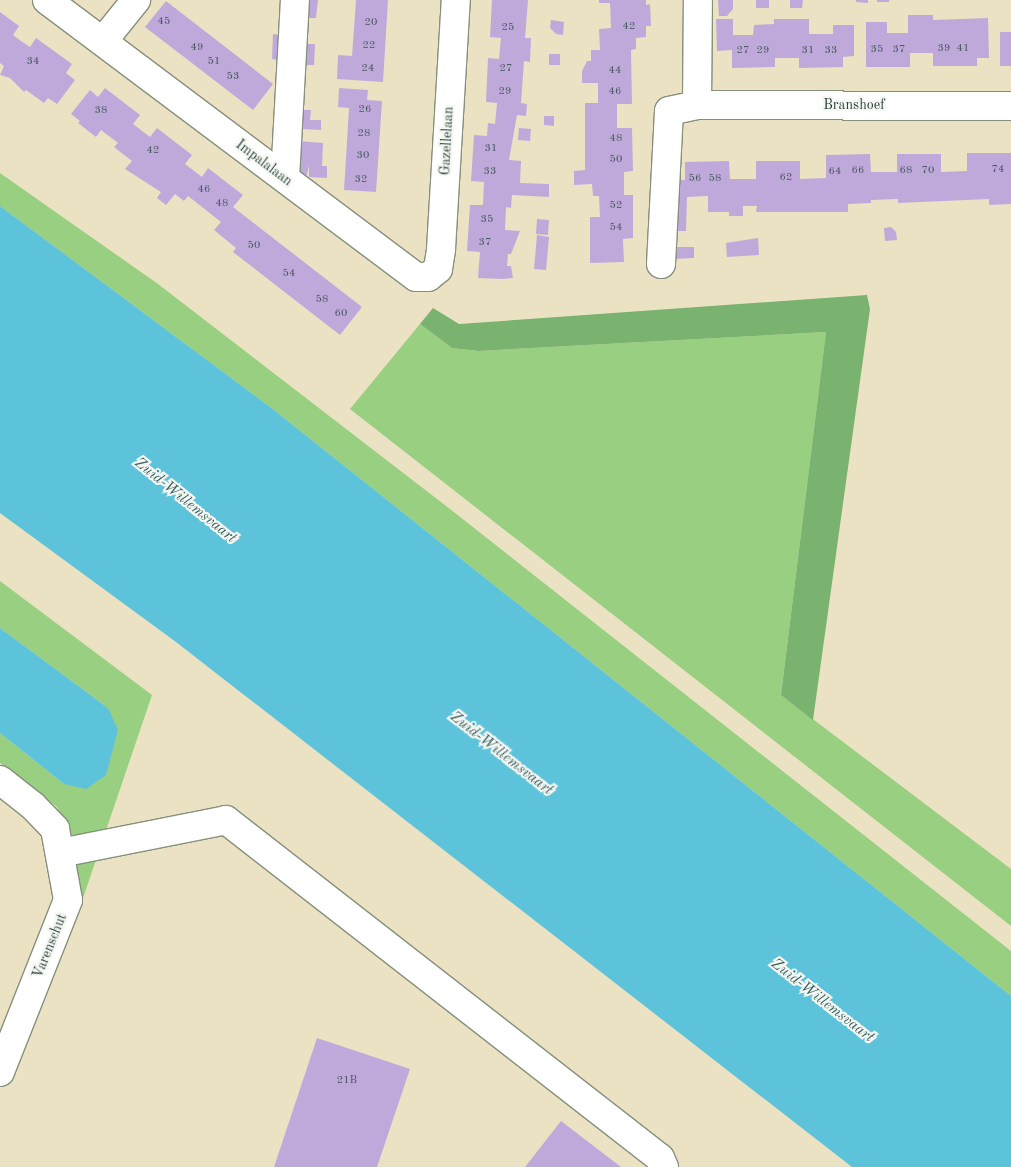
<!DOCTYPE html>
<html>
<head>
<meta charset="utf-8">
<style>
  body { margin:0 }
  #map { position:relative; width:1011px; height:1167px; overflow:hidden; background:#ebe2c3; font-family:"Old Standard TT",serif }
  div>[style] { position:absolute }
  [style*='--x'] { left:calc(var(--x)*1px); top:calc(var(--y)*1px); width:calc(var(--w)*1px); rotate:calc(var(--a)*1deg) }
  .green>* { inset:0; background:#99cf81 }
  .forest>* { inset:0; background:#7ab26f }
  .water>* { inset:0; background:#5dc3db }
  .building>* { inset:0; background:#bfa9db }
  .roads { filter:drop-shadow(1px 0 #85907c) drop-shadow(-1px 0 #85907c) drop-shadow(0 1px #85907c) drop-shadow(0 -1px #85907c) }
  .minor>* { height:28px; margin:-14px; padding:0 14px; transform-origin:14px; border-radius:14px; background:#fff }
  span { translate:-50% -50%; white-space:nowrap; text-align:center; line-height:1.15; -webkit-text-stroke:4.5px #f6f6f2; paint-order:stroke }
  .number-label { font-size:11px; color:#47585e }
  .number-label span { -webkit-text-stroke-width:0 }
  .street-label { font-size:14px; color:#1f3d34 }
  .water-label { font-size:15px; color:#2e5e5e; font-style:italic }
</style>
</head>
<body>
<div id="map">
  <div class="green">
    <i style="clip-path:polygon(0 173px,158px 284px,450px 509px,1011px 951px,1011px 996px,274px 410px,0 206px)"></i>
    <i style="clip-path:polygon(420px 324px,452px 348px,478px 351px,826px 332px,781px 695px,1011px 869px,1011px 926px,350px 409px)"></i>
    <i style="clip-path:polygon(0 581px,152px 695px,81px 904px,66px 825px,57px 807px,0 763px,0 733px,64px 784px,108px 708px,0 628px)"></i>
  </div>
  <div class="forest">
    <i style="clip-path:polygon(867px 295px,870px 309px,813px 720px,781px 695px,826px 332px,478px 351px,452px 348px,420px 324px,433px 308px,459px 324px)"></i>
  </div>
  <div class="water">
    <i style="clip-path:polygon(0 206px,274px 410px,1011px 996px,1011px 1167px,852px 1167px,176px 642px,0 513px)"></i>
    <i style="clip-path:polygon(0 628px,108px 708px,118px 730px,106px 775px,86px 789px,64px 784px,0 733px)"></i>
  </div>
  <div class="building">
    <i style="clip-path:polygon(307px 0,318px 0,316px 18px,309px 18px)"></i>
    <i style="clip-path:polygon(356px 0,388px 0,383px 82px,337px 79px,338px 55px,352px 56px)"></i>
    <i style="clip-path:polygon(492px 0,528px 0,525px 38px,531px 38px,530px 62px,524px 61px,521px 103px,527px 104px,526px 116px,517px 115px,509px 160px,521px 161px,520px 183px,549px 184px,549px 197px,512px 195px,511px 208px,506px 207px,505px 230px,520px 231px,511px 254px,508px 254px,507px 266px,511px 266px,513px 278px,503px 279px,478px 278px,480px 252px,467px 251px,470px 205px,483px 205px,484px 182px,471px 181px,474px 135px,487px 136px,488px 123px,495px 124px,497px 103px,486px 102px,488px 58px,499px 59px,501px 38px,490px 37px)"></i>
    <i style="clip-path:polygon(599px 0,646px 0,646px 5px,650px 4px,651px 26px,646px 26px,646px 37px,636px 38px,636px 49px,631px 50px,632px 104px,617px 104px,617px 128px,632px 128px,633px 171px,624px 172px,624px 195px,633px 195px,633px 238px,623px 239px,624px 262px,590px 263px,590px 217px,600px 217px,599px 196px,593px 196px,592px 184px,574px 185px,574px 171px,585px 170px,585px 103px,598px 103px,598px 83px,582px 83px,582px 71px,587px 61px,591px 61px,591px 50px,600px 50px,599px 29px,611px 28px,610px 3px,599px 3px)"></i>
    <i style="clip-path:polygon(718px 0,733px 0,733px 9px,727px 16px,719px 16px)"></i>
    <i style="clip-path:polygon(756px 0,769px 0,769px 8px,756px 8px)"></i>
    <i style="clip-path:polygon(790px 0,803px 0,802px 8px,790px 8px)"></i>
    <i style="clip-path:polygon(856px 0,868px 0,868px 3px,856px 2px)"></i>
    <i style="clip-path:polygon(877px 0,889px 0,889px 2px,877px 2px)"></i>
    <i style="clip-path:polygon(166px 1px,273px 84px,253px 110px,145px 27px)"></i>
    <i style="clip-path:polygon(0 12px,19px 26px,13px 35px,21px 41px,30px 47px,36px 38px,72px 64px,66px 73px,75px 80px,57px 104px,48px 98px,44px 103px,26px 90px,24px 92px,10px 78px,0 75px,4px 66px,0 63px)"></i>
    <i style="clip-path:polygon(908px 15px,933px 15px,933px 20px,988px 18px,989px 58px,977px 58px,977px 66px,933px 66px,933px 53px,910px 53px,910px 67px,866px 67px,866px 22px,887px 22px,887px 33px,908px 33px)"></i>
    <i style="clip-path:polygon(716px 19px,733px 19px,733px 35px,753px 35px,754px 25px,774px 24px,774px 19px,809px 19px,809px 34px,833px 34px,833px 25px,854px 25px,854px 56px,843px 57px,843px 67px,799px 68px,799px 58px,775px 58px,775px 67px,732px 68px,732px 50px,717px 51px)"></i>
    <i style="clip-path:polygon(551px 20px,564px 22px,563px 35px,556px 34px,550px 28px)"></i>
    <i style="clip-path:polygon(1000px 32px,1011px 32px,1011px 66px,1000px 66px)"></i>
    <i style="clip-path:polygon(273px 34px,282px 35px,280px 60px,272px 59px)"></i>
    <i style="clip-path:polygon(307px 44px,315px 44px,314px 65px,303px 65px)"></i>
    <i style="clip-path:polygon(549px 54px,560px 54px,560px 65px,549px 65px)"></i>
    <i style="clip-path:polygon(105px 88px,140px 115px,133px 124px,150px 137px,157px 128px,192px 155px,185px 164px,202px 177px,208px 168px,243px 195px,233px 207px,362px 307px,340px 335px,233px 252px,236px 248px,214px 230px,221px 222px,188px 196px,184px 201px,175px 194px,166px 205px,157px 198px,161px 192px,125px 169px,132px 161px,114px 147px,118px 143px,101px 130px,96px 137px,78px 123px,80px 121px,71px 114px,90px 90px,98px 97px)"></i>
    <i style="clip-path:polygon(339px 88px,368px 90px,367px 100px,382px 101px,376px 192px,344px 190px,349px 108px,338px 107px)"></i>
    <i style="clip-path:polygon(301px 110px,311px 110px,310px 120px,321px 120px,321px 130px,302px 129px)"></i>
    <i style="clip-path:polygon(544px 116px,554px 116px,554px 126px,544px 125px)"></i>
    <i style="clip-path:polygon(519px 128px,531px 129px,530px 141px,518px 140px)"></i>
    <i style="clip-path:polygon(298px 141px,323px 143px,322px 166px,327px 166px,327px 178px,309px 177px,309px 165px,307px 175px,299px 175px)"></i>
    <i style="clip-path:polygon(967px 153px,1011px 153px,1011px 204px,989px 205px,989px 199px,898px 203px,898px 199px,871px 200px,871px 203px,848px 204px,848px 212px,756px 212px,757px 206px,743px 206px,743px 216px,729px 216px,729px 212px,708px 212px,708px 196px,687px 197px,686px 231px,672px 231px,672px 180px,685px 180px,685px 162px,729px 161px,730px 179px,756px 179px,756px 161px,800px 161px,800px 179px,826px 178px,826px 155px,870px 154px,871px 172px,897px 172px,897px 154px,941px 154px,941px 172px,967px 171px)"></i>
    <i style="clip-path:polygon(537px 219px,549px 220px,548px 235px,536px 234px)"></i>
    <i style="clip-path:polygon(891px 227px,896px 232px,897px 240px,885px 241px,884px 228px)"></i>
    <i style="clip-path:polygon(537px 235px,549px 237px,546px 270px,534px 269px)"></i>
    <i style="clip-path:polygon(758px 238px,759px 255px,727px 257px,726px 243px)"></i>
    <i style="clip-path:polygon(672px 247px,694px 247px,694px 258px,672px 259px)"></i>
    <i style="clip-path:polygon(317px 1038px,410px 1069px,377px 1167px,274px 1167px)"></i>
    <i style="clip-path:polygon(561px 1121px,621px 1167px,525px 1167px)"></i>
  </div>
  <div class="roads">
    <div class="minor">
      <i style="--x:47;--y:0;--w:461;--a:36.9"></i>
      <i style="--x:416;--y:277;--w:12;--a:0"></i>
      <i style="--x:428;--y:277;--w:13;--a:-39"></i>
      <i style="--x:438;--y:269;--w:20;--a:-81"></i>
      <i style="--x:441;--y:249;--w:249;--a:-86.6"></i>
      <i style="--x:103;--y:41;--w:53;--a:-51.2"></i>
      <i style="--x:697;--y:105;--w:314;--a:0.2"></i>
      <i style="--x:285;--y:178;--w:178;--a:-86.8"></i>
      <i style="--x:661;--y:264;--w:153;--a:-87"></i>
      <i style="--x:669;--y:111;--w:29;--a:-12"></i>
      <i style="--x:697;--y:105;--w:105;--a:-89.5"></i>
      <i style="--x:0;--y:780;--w:42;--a:38.2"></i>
      <i style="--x:33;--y:806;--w:32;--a:46"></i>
      <i style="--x:55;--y:829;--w:72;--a:79.6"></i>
      <i style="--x:68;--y:900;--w:185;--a:111.6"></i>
      <i style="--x:60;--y:853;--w:169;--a:-11.2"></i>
      <i style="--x:226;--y:820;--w:550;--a:37.91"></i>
      <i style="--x:660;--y:1158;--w:10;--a:66"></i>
    </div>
  </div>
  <div class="number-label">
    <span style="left:164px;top:22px">45</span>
    <span style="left:371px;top:23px">20</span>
    <span style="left:629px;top:27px">42</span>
    <span style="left:508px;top:28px">25</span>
    <span style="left:369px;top:46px">22</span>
    <span style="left:197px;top:48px">49</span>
    <span style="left:944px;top:49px">39</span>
    <span style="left:963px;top:49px">41</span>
    <span style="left:877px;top:50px">35</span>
    <span style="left:899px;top:50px">37</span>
    <span style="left:743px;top:51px">27</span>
    <span style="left:763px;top:51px">29</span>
    <span style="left:808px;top:51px">31</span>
    <span style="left:831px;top:51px">33</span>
    <span style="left:33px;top:62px">34</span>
    <span style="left:214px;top:62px">51</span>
    <span style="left:368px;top:69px">24</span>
    <span style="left:506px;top:69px">27</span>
    <span style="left:615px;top:71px">44</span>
    <span style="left:233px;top:77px">53</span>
    <span style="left:505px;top:92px">29</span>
    <span style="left:615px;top:92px">46</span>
    <span style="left:365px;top:110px">26</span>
    <span style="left:101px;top:111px">38</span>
    <span style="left:364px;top:134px">28</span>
    <span style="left:616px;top:139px">48</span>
    <span style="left:491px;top:149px">31</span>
    <span style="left:153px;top:151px">42</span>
    <span style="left:363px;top:156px">30</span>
    <span style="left:616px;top:160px">50</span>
    <span style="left:998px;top:170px">74</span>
    <span style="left:858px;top:171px">66</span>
    <span style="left:906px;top:171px">68</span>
    <span style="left:928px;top:171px">70</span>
    <span style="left:490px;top:172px">33</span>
    <span style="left:835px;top:172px">64</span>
    <span style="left:786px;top:178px">62</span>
    <span style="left:695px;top:179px">56</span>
    <span style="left:715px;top:179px">58</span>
    <span style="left:361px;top:180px">32</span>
    <span style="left:204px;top:190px">46</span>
    <span style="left:222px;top:204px">48</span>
    <span style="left:616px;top:206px">52</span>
    <span style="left:487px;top:220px">35</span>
    <span style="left:616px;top:228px">54</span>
    <span style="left:485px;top:243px">37</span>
    <span style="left:254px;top:246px">50</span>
    <span style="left:289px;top:274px">54</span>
    <span style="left:322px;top:300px">58</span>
    <span style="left:341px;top:314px">60</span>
    <span style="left:347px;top:1081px">21B</span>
  </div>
  <div class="street-label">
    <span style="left:854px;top:105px">Branshoef</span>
    <span style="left:447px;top:141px;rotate:-87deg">Gazellelaan</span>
    <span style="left:264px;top:163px;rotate:37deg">Impalalaan</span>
    <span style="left:50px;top:946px;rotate:-68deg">Varenschut</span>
  </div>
  <div class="water-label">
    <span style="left:185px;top:501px;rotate:39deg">Zuid-Willemsvaart</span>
    <span style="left:501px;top:754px;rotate:38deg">Zuid-Willemsvaart</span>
    <span style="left:822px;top:1001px;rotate:38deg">Zuid-Willemsvaart</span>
  </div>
</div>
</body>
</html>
